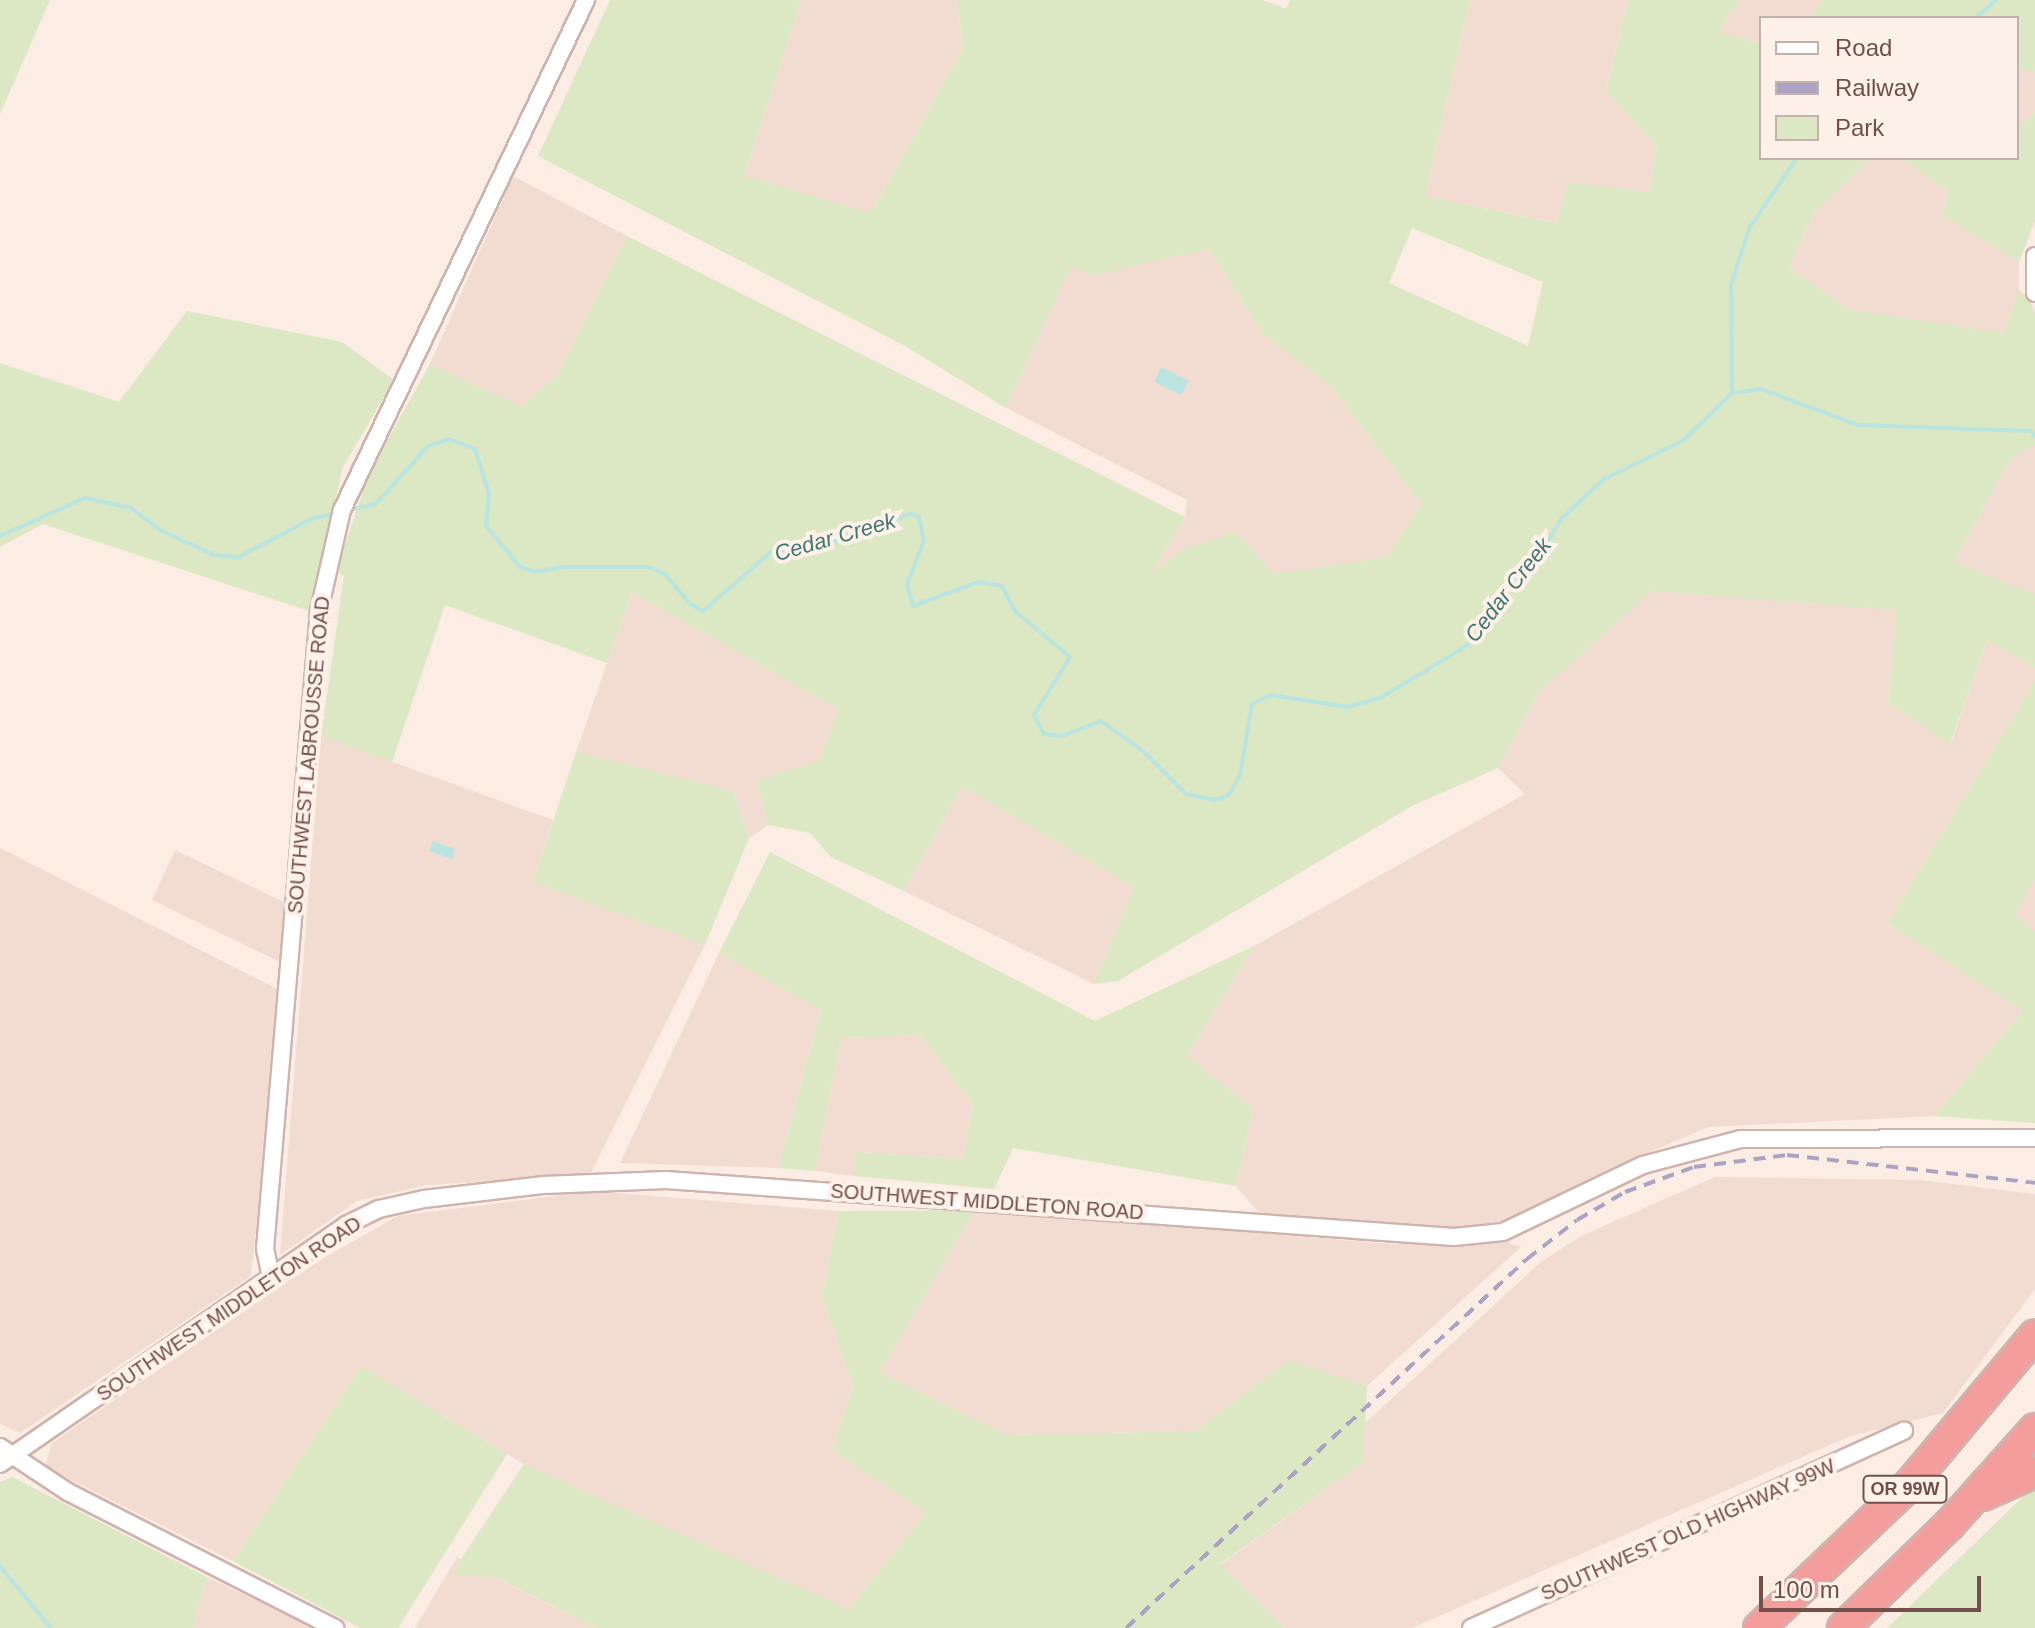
<!DOCTYPE html>
<html>
<head>
<meta charset="utf-8">
<style>
  body { margin:0 }
  #map { position:relative; width:2035px; height:1628px; overflow:hidden; background:#fbece4; font-family:Arial,sans-serif }
  div>[style] { position:absolute }
  [style*='--x'] { left:calc(var(--x)*1px); top:calc(var(--y)*1px); width:calc(var(--w)*1px); rotate:calc(var(--a)*1deg) }
  .residential>* { inset:0; background:#f2dcd2 }
  .green>* { inset:0; background:#dbe8c3 }
  .water>* { inset:0; background:#b9e4df }
  .stream>* { height:4px; margin:-2px; padding:0 2px; transform-origin:2px; border-radius:2px; background:#b9e4df }
  .roads { filter:drop-shadow(2px 0 #ceb4ae) drop-shadow(-2px 0 #ceb4ae) drop-shadow(0 2px #ceb4ae) drop-shadow(0 -2px #ceb4ae) }
  .street>* { height:16px; margin:-8px; padding:0 8px; transform-origin:8px; border-radius:8px; background:#fff }
  .highway>* { height:30px; margin:-15px; padding:0 15px; transform-origin:15px; border-radius:15px; background:#f39d9d }
  .rail>* { height:4px; margin-top:-2px; transform-origin:0; background:repeating-linear-gradient(90deg,#aca3c4 0 12px,transparent 0 20px) }
  span { translate:-50% -50%; white-space:nowrap; text-align:center; line-height:1.15; -webkit-text-stroke:8px #fef1e9; paint-order:stroke }
  .shield-label span { padding:2px 6px; background:#fef1e9; border:2px solid; border-radius:6px; -webkit-text-stroke-width:0 }
  .shield-label { font-size:18px; color:#724f4b; font-weight:700 }
  .street-label { font-size:20px; color:#724f4b }
  .water-label { font-size:22px; color:#407772; font-style:italic }
  .legend { position:absolute; left:1759px; top:16px; width:260px; height:144px; box-sizing:border-box; background:#fef1e9; border:2px solid #c6b0aa; margin:0; padding:10px 14px; list-style:none; font-size:24px; color:#724f4b }
  .legend li { display:flex; align-items:center; gap:16px; height:40px }
  .legend b { width:40px; border:2px solid #c6b0aa }
  .scale { position:absolute; left:1759px; top:1576px; width:222px; height:36px; box-sizing:border-box; border:4px solid #724f4b; border-top:0; padding-left:10px; font-size:24px; line-height:28px; white-space:nowrap; color:#724f4b; -webkit-text-stroke:6px #fef1e9; paint-order:stroke }
</style>
</head>
<body>
<div id="map">
  <div class="residential">
    <i style="clip-path:polygon(801px 0,957px 0,963px 48px,871px 213px,744px 176px)"></i>
    <i style="clip-path:polygon(1470px 0,1628px 0,1606px 90px,1657px 147px,1649px 192px,1568px 182px,1558px 223px,1425px 196px)"></i>
    <i style="clip-path:polygon(1739px 0,1823px 0,1810px 18px,1761px 18px,1761px 44px,1719px 32px)"></i>
    <i style="clip-path:polygon(2017px 69px,2035px 72px,2035px 112px,2017px 129px)"></i>
    <i style="clip-path:polygon(1871px 158px,1900px 158px,1948px 190px,1943px 215px,2019px 262px,2019px 290px,2003px 333px,1847px 309px,1789px 267px,1816px 210px)"></i>
    <i style="clip-path:polygon(513px 176px,627px 236px,558px 375px,521px 407px,430px 364px)"></i>
    <i style="clip-path:polygon(1209px 249px,1262px 333px,1332px 388px,1421px 504px,1388px 557px,1273px 574px,1180px 551px,1150px 575px,1185px 517px,1187px 500px,1006px 408px,1071px 266px,1095px 275px)"></i>
    <i style="clip-path:polygon(2035px 445px,2035px 594px,1954px 562px,2011px 458px)"></i>
    <i style="clip-path:polygon(1652px 591px,1897px 610px,1888px 703px,1951px 743px,1987px 640px,2035px 668px,2035px 681px,1887px 923px,2023px 1011px,1934px 1116px,1709px 1127px,1638px 1157px,1508px 1224px,1442px 1227px,1260px 1214px,1236px 1186px,1253px 1108px,1187px 1056px,1254px 946px,1525px 794px,1498px 768px,1539px 692px)"></i>
    <i style="clip-path:polygon(632px 592px,839px 709px,820px 760px,756px 781px,769px 825px,749px 838px,733px 791px,576px 752px)"></i>
    <i style="clip-path:polygon(321px 736px,553px 820px,533px 882px,705px 945px,590px 1175px,427px 1185px,357px 1201px,280px 1255px)"></i>
    <i style="clip-path:polygon(962px 786px,1135px 887px,1094px 984px,904px 891px)"></i>
    <i style="clip-path:polygon(0 848px,281px 991px,251px 1276px,20px 1433px,0 1424px)"></i>
    <i style="clip-path:polygon(175px 850px,288px 904px,280px 962px,152px 900px)"></i>
    <i style="clip-path:polygon(2035px 879px,2035px 932px,2014px 914px)"></i>
    <i style="clip-path:polygon(719px 953px,821px 1010px,778px 1168px,620px 1163px)"></i>
    <i style="clip-path:polygon(920px 1035px,973px 1104px,963px 1159px,857px 1152px,854px 1176px,815px 1171px,841px 1038px)"></i>
    <i style="clip-path:polygon(1715px 1177px,1921px 1180px,2035px 1194px,2035px 1289px,1943px 1413px,1848px 1437px,1412px 1628px,1285px 1628px,1220px 1565px,1364px 1462px,1365px 1423px,1542px 1261px,1581px 1236px)"></i>
    <i style="clip-path:polygon(593px 1191px,838px 1211px,822px 1296px,853px 1386px,832px 1450px,927px 1513px,848px 1610px,524px 1464px,361px 1366px,233px 1561px,45px 1467px,52px 1443px,306px 1268px,398px 1216px)"></i>
    <i style="clip-path:polygon(975px 1210px,1392px 1244px,1508px 1242px,1521px 1247px,1367px 1386px,1288px 1361px,1195px 1431px,1008px 1435px,879px 1372px)"></i>
    <i style="clip-path:polygon(457px 1557px,595px 1628px,415px 1628px)"></i>
    <i style="clip-path:polygon(207px 1577px,316px 1628px,193px 1628px)"></i>
  </div>
  <div class="green">
    <i style="clip-path:polygon(0 0,50px 0,0 114px)"></i>
    <i style="clip-path:polygon(evenodd,610px 0,801px 0,744px 176px,871px 213px,963px 48px,957px 0,1263px 0,1286px 9px,1290px 0,1470px 0,1425px 196px,1557px 223px,1568px 182px,1649px 192px,1657px 147px,1606px 91px,1628px 0,1739px 0,1719px 32px,1761px 44px,1761px 158px,1871px 158px,1816px 210px,1789px 267px,1848px 309px,2003px 333px,2019px 290px,2029px 298px,2035px 313px,2035px 445px,2011px 458px,1954px 562px,2035px 594px,2035px 668px,1987px 640px,1950px 744px,1888px 703px,1896px 610px,1652px 591px,1539px 692px,1498px 768px,1412px 806px,1118px 981px,1094px 984px,1134px 887px,962px 786px,904px 891px,831px 857px,810px 833px,769px 825px,756px 781px,820px 760px,838px 709px,632px 592px,607px 663px,445px 605px,392px 762px,321px 736px,344px 576px,336px 571px,369px 473px,430px 364px,521px 406px,558px 375px,627px 236px,1185px 517px,1151px 574px,1180px 551px,1235px 531px,1273px 574px,1387px 557px,1421px 504px,1332px 388px,1262px 333px,1209px 249px,1095px 275px,1071px 267px,1006px 408px,905px 346px,538px 156px,610px 0,1412px 228px,1543px 282px,1528px 346px,1389px 283px,1412px 228px)"></i>
    <i style="clip-path:polygon(1823px 0,2035px 0,2035px 72px,2017px 69px,2017px 18px,1810px 18px)"></i>
    <i style="clip-path:polygon(2035px 112px,2035px 221px,2019px 262px,1943px 215px,1948px 190px,1900px 158px,2017px 158px,2017px 129px)"></i>
    <i style="clip-path:polygon(187px 311px,342px 342px,394px 380px,343px 467px,309px 611px,43px 524px,0 547px,0 363px,119px 402px)"></i>
    <i style="clip-path:polygon(2035px 681px,2035px 879px,2015px 914px,2035px 932px,2035px 1123px,1934px 1116px,2023px 1011px,1887px 923px)"></i>
    <i style="clip-path:polygon(576px 752px,733px 791px,749px 838px,705px 945px,533px 882px)"></i>
    <i style="clip-path:polygon(770px 852px,1095px 1021px,1254px 946px,1187px 1056px,1253px 1108px,1236px 1186px,1013px 1148px,994px 1189px,854px 1176px,856px 1152px,963px 1159px,973px 1104px,920px 1035px,841px 1038px,815px 1171px,778px 1168px,821px 1010px,719px 953px)"></i>
    <i style="clip-path:polygon(975px 1210px,880px 1372px,1008px 1435px,1195px 1431px,1289px 1360px,1367px 1386px,1364px 1462px,1220px 1564px,1285px 1628px,595px 1628px,499px 1578px,451px 1574px,524px 1464px,849px 1609px,926px 1513px,832px 1450px,853px 1386px,822px 1296px,838px 1211px)"></i>
    <i style="clip-path:polygon(361px 1366px,507px 1454px,398px 1628px,360px 1628px,233px 1561px)"></i>
    <i style="clip-path:polygon(12px 1477px,207px 1577px,193px 1628px,0 1628px,0 1482px)"></i>
    <i style="clip-path:polygon(2035px 1486px,2035px 1628px,1887px 1628px,2033px 1487px)"></i>
  </div>
  <div class="water">
    <i style="clip-path:polygon(1161px 367px,1189px 381px,1181px 395px,1154px 382px)"></i>
    <i style="clip-path:polygon(433px 841px,455px 849px,452px 859px,429px 851px)"></i>
  </div>
  <div class="stream">
    <i style="--x:1976;--y:18;--w:27;--a:-42"></i>
    <i style="--x:1732;--y:393;--w:109;--a:-90.5"></i>
    <i style="--x:1731;--y:284;--w:60;--a:-71.6"></i>
    <i style="--x:1750;--y:227;--w:83;--a:-55.7"></i>
    <i style="--x:349;--y:510;--w:28;--a:-13"></i>
    <i style="--x:376;--y:504;--w:78;--a:-48.1"></i>
    <i style="--x:428;--y:446;--w:22;--a:-18"></i>
    <i style="--x:449;--y:439;--w:28;--a:21"></i>
    <i style="--x:475;--y:449;--w:47;--a:72.7"></i>
    <i style="--x:489;--y:494;--w:32;--a:95"></i>
    <i style="--x:486;--y:526;--w:53;--a:50.3"></i>
    <i style="--x:520;--y:567;--w:16;--a:18"></i>
    <i style="--x:535;--y:572;--w:29;--a:-10"></i>
    <i style="--x:564;--y:567;--w:84;--a:0"></i>
    <i style="--x:648;--y:567;--w:17;--a:21"></i>
    <i style="--x:664;--y:573;--w:39;--a:50"></i>
    <i style="--x:689;--y:603;--w:16;--a:30"></i>
    <i style="--x:703;--y:611;--w:90;--a:-40.9"></i>
    <i style="--x:771;--y:552;--w:66;--a:-9.6"></i>
    <i style="--x:836;--y:541;--w:80;--a:-19.8"></i>
    <i style="--x:911;--y:514;--w:9;--a:21"></i>
    <i style="--x:919;--y:517;--w:24;--a:78"></i>
    <i style="--x:924;--y:540;--w:48;--a:110.7"></i>
    <i style="--x:907;--y:585;--w:22;--a:74"></i>
    <i style="--x:913;--y:606;--w:69;--a:-20.3"></i>
    <i style="--x:978;--y:582;--w:24;--a:9"></i>
    <i style="--x:1002;--y:586;--w:28;--a:63"></i>
    <i style="--x:1015;--y:611;--w:72;--a:39.9"></i>
    <i style="--x:1070;--y:657;--w:68;--a:121.8"></i>
    <i style="--x:1034;--y:715;--w:21;--a:62"></i>
    <i style="--x:1044;--y:734;--w:19;--a:6"></i>
    <i style="--x:1063;--y:736;--w:41;--a:-21.5"></i>
    <i style="--x:1101;--y:721;--w:53;--a:35.8"></i>
    <i style="--x:1144;--y:752;--w:59;--a:45"></i>
    <i style="--x:1186;--y:794;--w:30;--a:12"></i>
    <i style="--x:1215;--y:800;--w:15;--a:-20"></i>
    <i style="--x:1229;--y:795;--w:23;--a:-61"></i>
    <i style="--x:1240;--y:775;--w:72;--a:-80.4"></i>
    <i style="--x:1252;--y:704;--w:21;--a:-25"></i>
    <i style="--x:1271;--y:695;--w:78;--a:8.9"></i>
    <i style="--x:1348;--y:707;--w:35;--a:-16"></i>
    <i style="--x:1382;--y:697;--w:97;--a:-31.1"></i>
    <i style="--x:1465;--y:647;--w:40;--a:-47"></i>
    <i style="--x:1492;--y:618;--w:42;--a:-61.6"></i>
    <i style="--x:1512;--y:581;--w:48;--a:-46.7"></i>
    <i style="--x:1545;--y:546;--w:31;--a:-59"></i>
    <i style="--x:1561;--y:519;--w:59;--a:-42.9"></i>
    <i style="--x:1604;--y:479;--w:89;--a:-26"></i>
    <i style="--x:1684;--y:440;--w:67;--a:-44.4"></i>
    <i style="--x:1732;--y:393;--w:29;--a:-8"></i>
    <i style="--x:1761;--y:389;--w:103;--a:20.4"></i>
    <i style="--x:1858;--y:425;--w:173;--a:2"></i>
    <i style="--x:2031;--y:431;--w:6;--a:51"></i>
    <i style="--x:0;--y:536;--w:93;--a:-24.1"></i>
    <i style="--x:85;--y:498;--w:47;--a:12.3"></i>
    <i style="--x:131;--y:508;--w:36;--a:37"></i>
    <i style="--x:160;--y:530;--w:60;--a:24.8"></i>
    <i style="--x:214;--y:555;--w:25;--a:5"></i>
    <i style="--x:239;--y:557;--w:81;--a:-27.8"></i>
    <i style="--x:311;--y:519;--w:27;--a:-13"></i>
    <i style="--x:0;--y:1566;--w:80;--a:50.6"></i>
  </div>
  <div class="roads">
    <div class="street">
      <i style="--x:2035;--y:256;--w:37;--a:90"></i>
      <i style="--x:271;--y:1277;--w:29;--a:-102"></i>
      <i style="--x:265;--y:1249;--w:640;--a:-85.16"></i>
      <i style="--x:319;--y:611;--w:104;--a:-77.2"></i>
      <i style="--x:342;--y:510;--w:565;--a:-64.43"></i>
      <i style="--x:0;--y:1447;--w:82;--a:33.5"></i>
      <i style="--x:68;--y:1492;--w:300;--a:27"></i>
      <i style="--x:0;--y:1464;--w:421;--a:-34.6"></i>
      <i style="--x:346;--y:1225;--w:37;--a:-26"></i>
      <i style="--x:379;--y:1209;--w:46;--a:-12.5"></i>
      <i style="--x:424;--y:1199;--w:121;--a:-6.7"></i>
      <i style="--x:544;--y:1185;--w:122;--a:-2.3"></i>
      <i style="--x:666;--y:1180;--w:790;--a:4.14"></i>
      <i style="--x:1454;--y:1237;--w:49;--a:-5.8"></i>
      <i style="--x:1503;--y:1232;--w:155;--a:-25.6"></i>
      <i style="--x:1643;--y:1165;--w:101;--a:-14.9"></i>
      <i style="--x:1741;--y:1139;--w:294;--a:-0.2"></i>
      <i style="--x:1471;--y:1628;--w:476;--a:-24.5"></i>
    </div>
    <div class="highway">
      <i style="--x:1983;--y:1495;--w:57;--a:-23.9"></i>
      <i style="--x:1759;--y:1628;--w:209;--a:-43.6"></i>
      <i style="--x:1910;--y:1484;--w:194;--a:-50"></i>
      <i style="--x:1843;--y:1628;--w:148;--a:-44.2"></i>
      <i style="--x:1949;--y:1525;--w:129;--a:-48.1"></i>
    </div>
  </div>
  <div class="rail">
    <i style="--x:1126;--y:1628;--w:545;--a:-42.62"></i>
    <i style="--x:1527;--y:1259;--w:63;--a:-38"></i>
    <i style="--x:1577;--y:1220;--w:56;--a:-30.3"></i>
    <i style="--x:1625;--y:1192;--w:73;--a:-19.9"></i>
    <i style="--x:1694;--y:1167;--w:94;--a:-7.4"></i>
    <i style="--x:1787;--y:1155;--w:250;--a:6.4"></i>
  </div>
  <div class="shield-label">
    <span style="left:1905px;top:1489px">OR 99W</span>
  </div>
  <div class="street-label">
    <span style="left:309px;top:755px;rotate:-85deg">SOUTHWEST LABROUSSE ROAD</span>
    <span style="left:987px;top:1202px;rotate:4deg">SOUTHWEST MIDDLETON ROAD</span>
    <span style="left:229px;top:1309px;rotate:-34deg">SOUTHWEST MIDDLETON ROAD</span>
    <span style="left:1688px;top:1530px;rotate:-24deg">SOUTHWEST OLD HIGHWAY 99W</span>
  </div>
  <div class="water-label">
    <span style="left:835px;top:537px;rotate:-16deg">Cedar Creek</span>
    <span style="left:1508px;top:590px;rotate:-52deg">Cedar Creek</span>
  </div>
  <ul class="legend">
  <li><b style="height:10px;background:#fff"></b>Road</li>
  <li><b style="height:10px;background:#aca3c4"></b>Railway</li>
  <li><b style="height:22px;background:#dbe8c3"></b>Park</li>
  </ul>
  <div class="scale">100 m</div>
</div>
</body>
</html>
